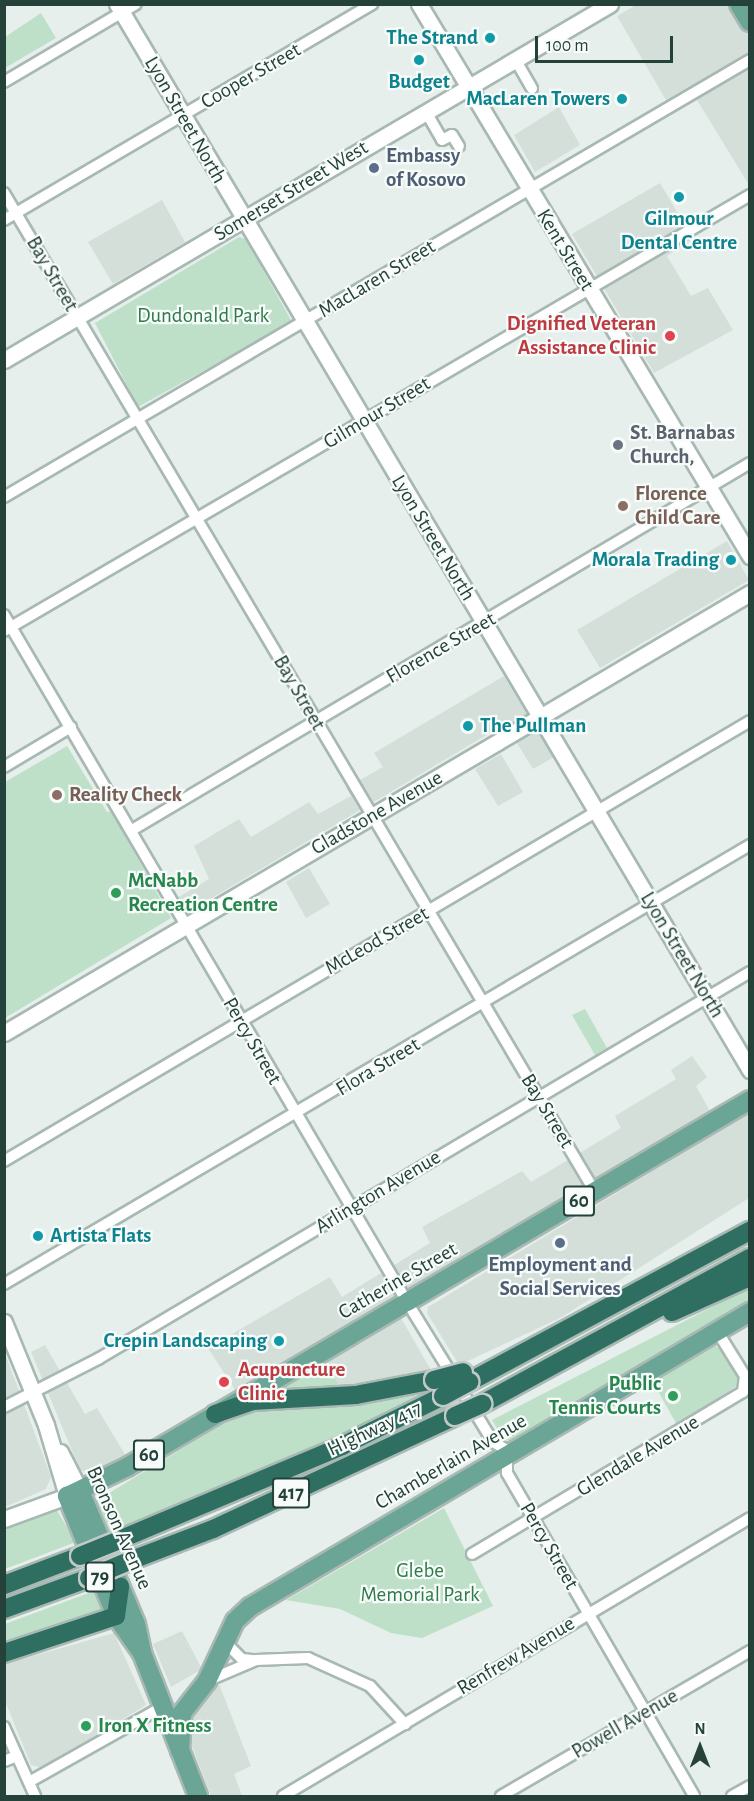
<!DOCTYPE html>
<html>
<head>
<meta charset="utf-8">
<style>
  body { margin:0 }
  #map { position:relative; width:754px; height:1801px; overflow:hidden; background:#e6efeb; font-family:"Alegreya Sans",sans-serif }
  div>[style] { position:absolute }
  [style*='--x'] { left:calc(var(--x)*1px); top:calc(var(--y)*1px); width:calc(var(--w)*1px); rotate:calc(var(--a)*1deg) }
  .built>* { inset:0; background:#d4dfda }
  .green>* { inset:0; background:#bfe0c8 }
  .roads { filter:drop-shadow(2px 0 #a8b8b2) drop-shadow(-2px 0 #a8b8b2) drop-shadow(0 2px #a8b8b2) drop-shadow(0 -2px #a8b8b2) }
  .minor>* { height:10px; margin:-5px; padding:0 5px; transform-origin:5px; border-radius:5px; background:#fff }
  .secondary>* { height:15px; margin:-7.5px; padding:0 7.5px; transform-origin:7.5px; border-radius:7.5px; background:#fff }
  .primary>* { height:18px; margin:-9px; padding:0 9px; transform-origin:9px; border-radius:9px; background:#6aa596 }
  .motorway>* { height:18px; margin:-9px; padding:0 9px; transform-origin:9px; border-radius:9px; background:#2f6f62 }
  .bridges { filter:drop-shadow(2px 0 #c2cac8) drop-shadow(-2px 0 #c2cac8) drop-shadow(0 2px #c2cac8) drop-shadow(0 -2px #c2cac8) }
  .motorway-bridge>* { height:18px; margin:-9px; padding:0 9px; transform-origin:9px; border-radius:9px; background:#2f6f62 }
  .dots>* { width:16px; height:16px; translate:-50% -50%; box-sizing:border-box; border:3px solid #f7fbf9; border-radius:50% }
  span { translate:-50% -50%; white-space:nowrap; text-align:center; line-height:1.15; -webkit-text-stroke:4.5px #f7fbf9; paint-order:stroke }
  .shield-label span { padding:2px 4px; background:#f7fbf9; border:2px solid; border-radius:4px; -webkit-text-stroke-width:0 }
  .shield-label { font-size:20px; color:#24423a; font-weight:700 }
  .culture-label { font-size:21px; color:#0d838f; font-weight:700 }
  .right { translate:-100% -50%; text-align:right }
  .left { translate:0 -50%; text-align:left }
  .street-label { font-size:21px; color:#24423a }
  .service-label { font-size:21px; color:#4e5e75; font-weight:700 }
  .park-label { font-size:21px; color:#2d7a4b }
  .health-label { font-size:21px; color:#be3a42; font-weight:700 }
  .worship-label { font-size:21px; color:#5b616d; font-weight:700 }
  .education-label { font-size:21px; color:#785e54; font-weight:700 }
  .leisure-label { font-size:21px; color:#27864d; font-weight:700 }
  .frame { position:absolute; inset:0; border:6px solid #24423a; pointer-events:none }
  .north { position:absolute; left:670px; top:1717px; width:60px; height:60px; -webkit-text-stroke:4px #f7fbf9; paint-order:stroke; rotate:0deg; font-size:16px; font-weight:700; line-height:24px; text-align:center; color:#24423a }
  .north::after { content:''; display:block; margin:auto; width:21px; height:27px; background:#24423a; clip-path:polygon(50% 0,100% 100%,50% 72%,0 100%) }
  .scale { position:absolute; left:535px; top:36px; width:138px; height:27px; box-sizing:border-box; border:3px solid #24423a; border-top:0; padding-left:8px; font-size:18px; line-height:21px; white-space:nowrap; color:#24423a; -webkit-text-stroke:4px #f7fbf9; paint-order:stroke }
</style>
</head>
<body>
<div id="map">
  <div class="built">
    <i style="clip-path:polygon(636px 5px,749px 5px,749px 185px,689px 87px,666px 100px,617px 16px)"></i>
    <i style="clip-path:polygon(559px 107px,580px 145px,535px 172px,514px 135px)"></i>
    <i style="clip-path:polygon(660px 183px,693px 239px,667px 256px,691px 296px,708px 288px,733px 330px,654px 373px,572px 234px)"></i>
    <i style="clip-path:polygon(162px 200px,185px 242px,113px 284px,88px 242px)"></i>
    <i style="clip-path:polygon(727px 541px,749px 580px,600px 668px,577px 630px)"></i>
    <i style="clip-path:polygon(504px 676px,554px 757px,533px 769px,505px 724px,185px 914px,177px 898px,209px 879px,194px 846px,239px 819px,251px 837px,309px 802px,318px 814px,351px 796px,346px 788px,383px 767px,374px 753px)"></i>
    <i style="clip-path:polygon(501px 754px,523px 792px,498px 806px,475px 769px)"></i>
    <i style="clip-path:polygon(309px 868px,330px 904px,306px 918px,286px 882px)"></i>
    <i style="clip-path:polygon(692px 1056px,707px 1077px,696px 1086px,711px 1113px,390px 1299px,431px 1370px,342px 1390px,317px 1344px,237px 1393px,208px 1348px,330px 1277px,342px 1297px,430px 1243px,422px 1227px,522px 1171px,531px 1182px,621px 1128px,615px 1116px,676px 1079px,671px 1070px)"></i>
    <i style="clip-path:polygon(749px 1113px,749px 1198px,562px 1317px,459px 1365px,427px 1313px,428px 1307px)"></i>
    <i style="clip-path:polygon(45px 1345px,85px 1414px,97px 1408px,126px 1456px,92px 1474px,80px 1470px,31px 1352px)"></i>
    <i style="clip-path:polygon(4px 1351px,51px 1477px,46px 1489px,5px 1507px)"></i>
    <i style="clip-path:polygon(182px 1631px,202px 1669px,171px 1687px,153px 1644px)"></i>
    <i style="clip-path:polygon(114px 1633px,146px 1705px,43px 1768px,31px 1765px,5px 1701px,5px 1664px)"></i>
    <i style="clip-path:polygon(219px 1684px,251px 1766px,234px 1774px,242px 1796px,211px 1796px,187px 1733px,187px 1722px,199px 1700px)"></i>
  </div>
  <div class="green">
    <i style="clip-path:polygon(41px 13px,56px 38px,5px 68px,5px 37px)"></i>
    <i style="clip-path:polygon(239px 237px,246px 239px,292px 322px,138px 407px,95px 323px)"></i>
    <i style="clip-path:polygon(67px 746px,107px 812px,111px 811px,171px 918px,5px 1018px,5px 782px)"></i>
    <i style="clip-path:polygon(585px 1009px,607px 1048px,595px 1055px,572px 1015px)"></i>
    <i style="clip-path:polygon(749px 1288px,749px 1304px,512px 1442px,503px 1439px,492px 1420px)"></i>
    <i style="clip-path:polygon(715px 1346px,724px 1350px,741px 1383px,677px 1425px,653px 1382px)"></i>
    <i style="clip-path:polygon(326px 1362px,342px 1390px,260px 1395px)"></i>
    <i style="clip-path:polygon(436px 1382px,440px 1392px,111px 1536px,96px 1501px,257px 1403px)"></i>
    <i style="clip-path:polygon(444px 1508px,493px 1606px,422px 1638px,391px 1633px,340px 1609px,286px 1600px)"></i>
    <i style="clip-path:polygon(56px 1509px,76px 1542px,5px 1569px,5px 1528px)"></i>
    <i style="clip-path:polygon(94px 1591px,102px 1611px,5px 1644px,5px 1624px)"></i>
  </div>
  <div class="roads">
    <div class="minor">
      <i style="--x:515;--y:59;--w:34;--a:60"></i>
      <i style="--x:4;--y:82;--w:153;--a:-30.6"></i>
      <i style="--x:426;--y:112;--w:32;--a:60"></i>
      <i style="--x:442;--y:140;--w:11;--a:-27"></i>
      <i style="--x:452;--y:135;--w:13;--a:58"></i>
      <i style="--x:4;--y:193;--w:1161;--a:59.39"></i>
      <i style="--x:4;--y:220;--w:427;--a:-30.4"></i>
      <i style="--x:4;--y:497;--w:865;--a:-30.36"></i>
      <i style="--x:4;--y:615;--w:796;--a:59.6"></i>
      <i style="--x:407;--y:1302;--w:164;--a:58.4"></i>
      <i style="--x:493;--y:1442;--w:22;--a:30"></i>
      <i style="--x:4;--y:631;--w:864;--a:-30.3"></i>
      <i style="--x:4;--y:767;--w:78;--a:-30.8"></i>
      <i style="--x:132;--y:830;--w:719;--a:-30.7"></i>
      <i style="--x:4;--y:1161;--w:866;--a:-30.53"></i>
      <i style="--x:4;--y:1284;--w:866;--a:-30.48"></i>
      <i style="--x:4;--y:1407;--w:106;--a:-27.1"></i>
      <i style="--x:98;--y:1359;--w:758;--a:-30.69"></i>
      <i style="--x:507;--y:1456;--w:17;--a:90"></i>
      <i style="--x:507;--y:1473;--w:373;--a:59.9"></i>
      <i style="--x:472;--y:1554;--w:316;--a:-30.9"></i>
      <i style="--x:743;--y:1392;--w:16;--a:-83"></i>
      <i style="--x:745;--y:1376;--w:53;--a:-121.9"></i>
      <i style="--x:224;--y:1641;--w:25;--a:45"></i>
      <i style="--x:242;--y:1659;--w:10;--a:6"></i>
      <i style="--x:207;--y:1681;--w:53;--a:-23.2"></i>
      <i style="--x:256;--y:1660;--w:52;--a:-2.2"></i>
      <i style="--x:308;--y:1658;--w:68;--a:24.3"></i>
      <i style="--x:370;--y:1686;--w:52;--a:47.4"></i>
      <i style="--x:4;--y:1727;--w:76;--a:65.8"></i>
      <i style="--x:4;--y:1761;--w:14;--a:-21"></i>
      <i style="--x:29;--y:1782;--w:155;--a:-29.4"></i>
      <i style="--x:283;--y:1796;--w:543;--a:-30.76"></i>
      <i style="--x:501;--y:1796;--w:288;--a:-30.2"></i>
      <i style="--x:732;--y:1796;--w:21;--a:-29"></i>
    </div>
    <div class="secondary">
      <i style="--x:117;--y:4;--w:1240;--a:59.3"></i>
      <i style="--x:419;--y:4;--w:644;--a:59.05"></i>
      <i style="--x:4;--y:360;--w:703;--a:-30.43"></i>
      <i style="--x:4;--y:1033;--w:866;--a:-30.53"></i>
      <i style="--x:4;--y:1322;--w:111;--a:67.8"></i>
      <i style="--x:46;--y:1425;--w:74;--a:73.5"></i>
      <i style="--x:67;--y:1496;--w:67;--a:159.9"></i>
      <i style="--x:60;--y:1452;--w:44;--a:62.9"></i>
    </div>
    <div class="primary">
      <i style="--x:739;--y:4;--w:21;--a:59"></i>
      <i style="--x:407;--y:1302;--w:398;--a:-30.5"></i>
      <i style="--x:80;--y:1491;--w:144;--a:67.2"></i>
      <i style="--x:136;--y:1624;--w:30;--a:78"></i>
      <i style="--x:142;--y:1653;--w:154;--a:68.6"></i>
      <i style="--x:142;--y:1653;--w:45;--a:-125.1"></i>
      <i style="--x:116;--y:1616;--w:130;--a:-112.2"></i>
      <i style="--x:67;--y:1496;--w:67;--a:-25.8"></i>
      <i style="--x:127;--y:1467;--w:319;--a:-30.5"></i>
      <i style="--x:180;--y:1751;--w:38;--a:-87"></i>
      <i style="--x:182;--y:1713;--w:41;--a:-52"></i>
      <i style="--x:207;--y:1681;--w:66;--a:-65"></i>
      <i style="--x:235;--y:1621;--w:21;--a:-43"></i>
      <i style="--x:250;--y:1607;--w:581;--a:-30.54"></i>
    </div>
    <div class="motorway">
      <i style="--x:672;--y:1312;--w:85;--a:-24.2"></i>
      <i style="--x:469;--y:1382;--w:319;--a:-28.3"></i>
      <i style="--x:482;--y:1404;--w:305;--a:-28.6"></i>
      <i style="--x:215;--y:1414;--w:40;--a:-18.9"></i>
      <i style="--x:253;--y:1401;--w:103;--a:-3.3"></i>
      <i style="--x:356;--y:1395;--w:79;--a:-10.9"></i>
      <i style="--x:114;--y:1542;--w:247;--a:-22.8"></i>
      <i style="--x:342;--y:1446;--w:113;--a:-26.3"></i>
      <i style="--x:124;--y:1563;--w:95;--a:-20.9"></i>
      <i style="--x:213;--y:1529;--w:267;--a:-25"></i>
      <i style="--x:4;--y:1585;--w:81;--a:-20.9"></i>
      <i style="--x:4;--y:1609;--w:90;--a:-20"></i>
      <i style="--x:4;--y:1653;--w:118;--a:-18.3"></i>
      <i style="--x:116;--y:1616;--w:30;--a:-82"></i>
    </div>
  </div>
  <div class="bridges">
    <div class="motorway-bridge">
      <i style="--x:434;--y:1380;--w:30;--a:-15"></i>
      <i style="--x:443;--y:1396;--w:30;--a:-28"></i>
      <i style="--x:455;--y:1416;--w:30;--a:-24"></i>
      <i style="--x:80;--y:1556;--w:37;--a:-22"></i>
      <i style="--x:89;--y:1578;--w:38;--a:-23"></i>
    </div>
  </div>
  <div class="dots">
    <i style="left:490px;top:38px;background:#0f9aa8"></i>
    <i style="left:419px;top:60px;background:#0f9aa8"></i>
    <i style="left:622px;top:99px;background:#0f9aa8"></i>
    <i style="left:374px;top:168px;background:#5c6f8a"></i>
    <i style="left:679px;top:197px;background:#0f9aa8"></i>
    <i style="left:670px;top:336px;background:#e0444e"></i>
    <i style="left:618px;top:445px;background:#6b7280"></i>
    <i style="left:623px;top:506px;background:#8d6e63"></i>
    <i style="left:731px;top:560px;background:#0f9aa8"></i>
    <i style="left:468px;top:726px;background:#0f9aa8"></i>
    <i style="left:57px;top:795px;background:#8d6e63"></i>
    <i style="left:116px;top:893px;background:#2e9e5b"></i>
    <i style="left:38px;top:1236px;background:#0f9aa8"></i>
    <i style="left:560px;top:1243px;background:#5c6f8a"></i>
    <i style="left:279px;top:1341px;background:#0f9aa8"></i>
    <i style="left:224px;top:1382px;background:#e0444e"></i>
    <i style="left:673px;top:1396px;background:#2e9e5b"></i>
    <i style="left:86px;top:1726px;background:#2e9e5b"></i>
  </div>
  <div class="shield-label">
    <span style="left:579px;top:1201px">60</span>
    <span style="left:149px;top:1455px">60</span>
    <span style="left:291px;top:1493px">417</span>
    <span style="left:100px;top:1577px">79</span>
  </div>
  <div class="culture-label">
    <span class="right" style="left:478px;top:38px">The Strand</span>
    <span style="left:419px;top:82px">Budget</span>
    <span class="right" style="left:610px;top:99px">MacLaren Towers</span>
    <span style="left:679px;top:231px">Gilmour<br>Dental Centre</span>
    <span class="right" style="left:719px;top:560px">Morala Trading</span>
    <span class="left" style="left:480px;top:726px">The Pullman</span>
    <span class="left" style="left:50px;top:1236px">Artista Flats</span>
    <span class="right" style="left:267px;top:1341px">Crepin Landscaping</span>
  </div>
  <div class="street-label">
    <span style="left:251px;top:76px;rotate:-30deg">Cooper Street</span>
    <span style="left:185px;top:120px;rotate:60deg">Lyon Street North</span>
    <span style="left:291px;top:191px;rotate:-31deg">Somerset Street West</span>
    <span style="left:565px;top:250px;rotate:59deg">Kent Street</span>
    <span style="left:52px;top:274px;rotate:60deg">Bay Street</span>
    <span style="left:377px;top:279px;rotate:-31deg">MacLaren Street</span>
    <span style="left:377px;top:413px;rotate:-31deg">Gilmour Street</span>
    <span style="left:433px;top:538px;rotate:59deg">Lyon Street North</span>
    <span style="left:441px;top:648px;rotate:-30deg">Florence Street</span>
    <span style="left:299px;top:693px;rotate:60deg">Bay Street</span>
    <span style="left:377px;top:813px;rotate:-30deg">Gladstone Avenue</span>
    <span style="left:377px;top:941px;rotate:-30deg">McLeod Street</span>
    <span style="left:682px;top:955px;rotate:59deg">Lyon Street North</span>
    <span style="left:252px;top:1041px;rotate:60deg">Percy Street</span>
    <span style="left:378px;top:1067px;rotate:-31deg">Flora Street</span>
    <span style="left:547px;top:1111px;rotate:59deg">Bay Street</span>
    <span style="left:378px;top:1192px;rotate:-31deg">Arlington Avenue</span>
    <span style="left:398px;top:1281px;rotate:-30deg">Catherine Street</span>
    <span style="left:375px;top:1429px;rotate:-25deg">Highway 417</span>
    <span style="left:638px;top:1456px;rotate:-31deg">Glendale Avenue</span>
    <span style="left:451px;top:1462px;rotate:-30deg">Chamberlain Avenue</span>
    <span style="left:119px;top:1528px;rotate:66deg">Bronson Avenue</span>
    <span style="left:549px;top:1546px;rotate:60deg">Percy Street</span>
    <span style="left:516px;top:1656px;rotate:-31deg">Renfrew Avenue</span>
    <span style="left:625px;top:1724px;rotate:-30deg">Powell Avenue</span>
  </div>
  <div class="service-label">
    <span class="left" style="left:386px;top:168px">Embassy<br>of Kosovo</span>
    <span style="left:560px;top:1277px">Employment and<br>Social Services</span>
  </div>
  <div class="park-label">
    <span style="left:203px;top:316px">Dundonald Park</span>
    <span style="left:420px;top:1583px">Glebe<br>Memorial Park</span>
  </div>
  <div class="health-label">
    <span class="right" style="left:656px;top:336px">Dignified Veteran<br>Assistance Clinic</span>
    <span class="left" style="left:238px;top:1382px">Acupuncture<br>Clinic</span>
  </div>
  <div class="worship-label">
    <span class="left" style="left:630px;top:445px">St. Barnabas<br>Church,</span>
  </div>
  <div class="education-label">
    <span class="left" style="left:635px;top:506px">Florence<br>Child Care</span>
    <span class="left" style="left:69px;top:795px">Reality Check</span>
  </div>
  <div class="leisure-label">
    <span class="left" style="left:128px;top:893px">McNabb<br>Recreation Centre</span>
    <span class="right" style="left:661px;top:1396px">Public<br>Tennis Courts</span>
    <span class="left" style="left:98px;top:1726px">Iron X Fitness</span>
  </div>
  <div class="frame"></div>
  <div class="north">N</div>
  <div class="scale">100 m</div>
</div>
</body>
</html>
